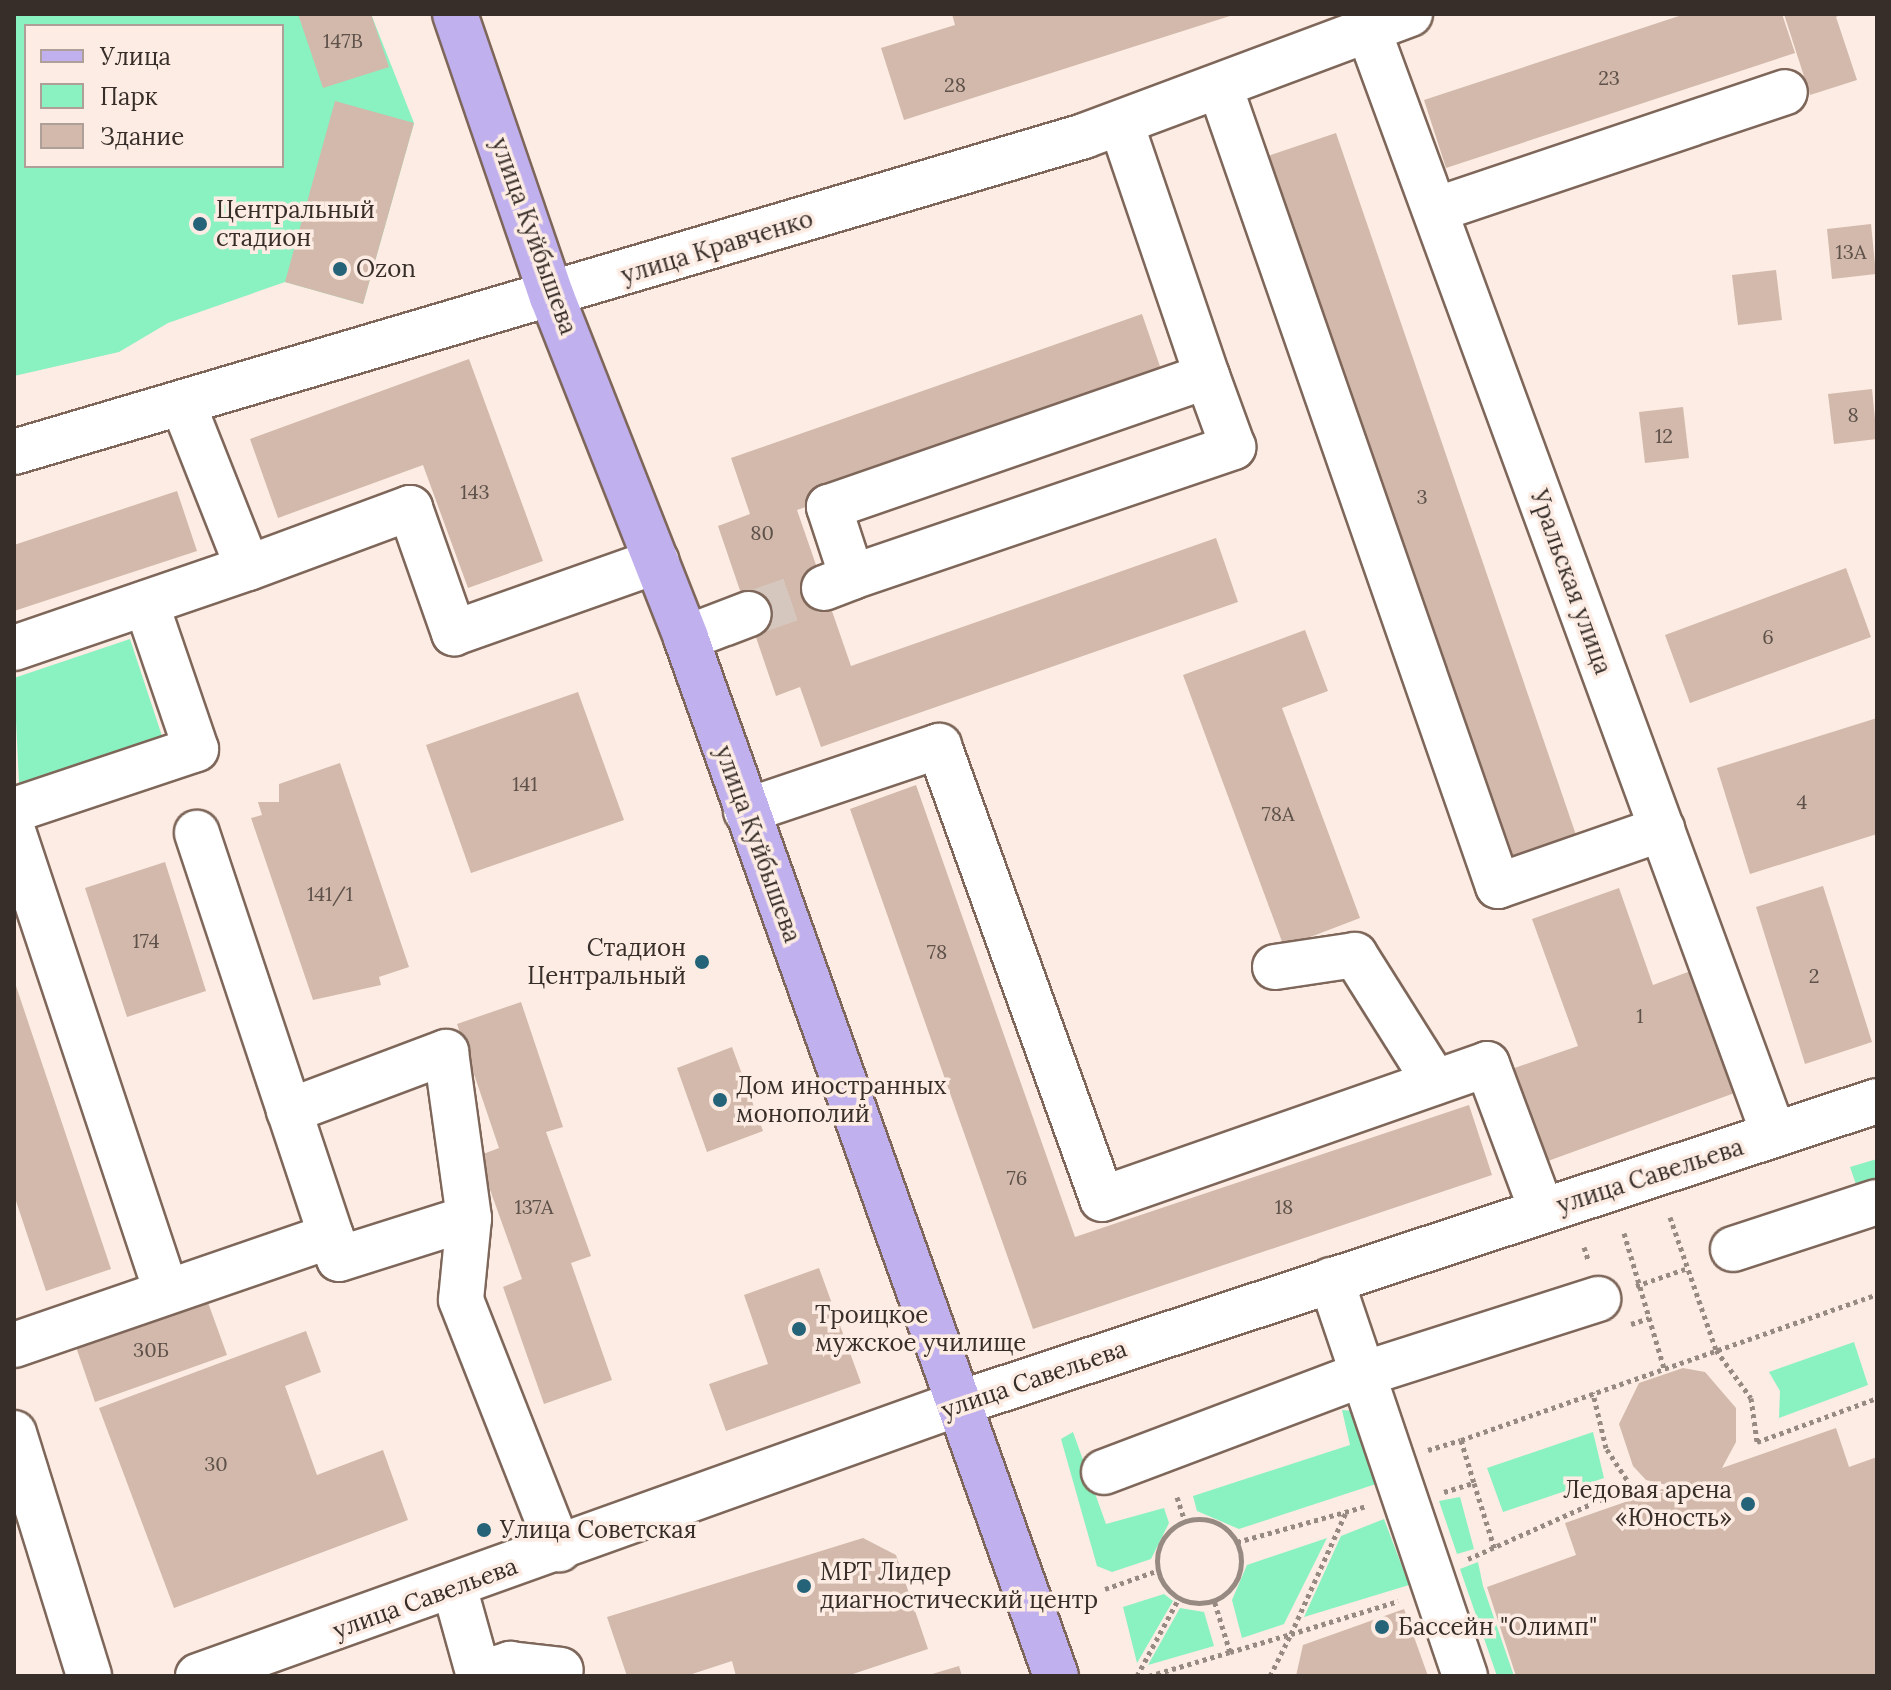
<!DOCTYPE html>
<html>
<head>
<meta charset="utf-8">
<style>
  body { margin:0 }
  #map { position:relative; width:1891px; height:1690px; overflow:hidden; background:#fcece3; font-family:Lora,serif }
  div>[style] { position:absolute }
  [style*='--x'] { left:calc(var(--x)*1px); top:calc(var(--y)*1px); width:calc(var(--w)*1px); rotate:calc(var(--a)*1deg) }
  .green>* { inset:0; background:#8af1c0 }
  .building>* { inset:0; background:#d2b9ab }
  .minor-tunnel>* { height:44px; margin-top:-22px; transform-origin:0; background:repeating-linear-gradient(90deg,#d5c6be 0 44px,transparent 0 66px) }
  .path>* { height:5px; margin-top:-2.5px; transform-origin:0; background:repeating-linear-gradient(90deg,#978a83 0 4px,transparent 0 8px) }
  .path>.ring { margin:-2.5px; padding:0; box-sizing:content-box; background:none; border:5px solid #978a83; border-radius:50% }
  .roads { filter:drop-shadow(2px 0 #7e675a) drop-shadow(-2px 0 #7e675a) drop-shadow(0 2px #7e675a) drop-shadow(0 -2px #7e675a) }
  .minor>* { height:44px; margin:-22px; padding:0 22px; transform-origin:22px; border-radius:22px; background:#fff }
  .major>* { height:44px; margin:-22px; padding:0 22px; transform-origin:22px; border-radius:22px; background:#c1b0ee }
  .dots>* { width:22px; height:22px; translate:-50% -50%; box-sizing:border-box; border:4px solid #fcece3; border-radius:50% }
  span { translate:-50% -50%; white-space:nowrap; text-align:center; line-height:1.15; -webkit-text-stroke:7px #fcece3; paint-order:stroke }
  .number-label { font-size:20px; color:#5e514a }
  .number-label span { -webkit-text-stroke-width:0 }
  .poi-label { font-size:24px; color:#382e29 }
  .left { translate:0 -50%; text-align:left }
  .right { translate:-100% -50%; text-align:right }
  .street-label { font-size:24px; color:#382e29 }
  .frame { position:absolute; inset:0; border:16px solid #382e29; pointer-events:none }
  .legend { position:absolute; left:24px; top:24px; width:260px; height:144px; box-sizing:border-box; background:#fcece3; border:2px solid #aea099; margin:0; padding:10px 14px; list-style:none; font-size:24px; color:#382e29 }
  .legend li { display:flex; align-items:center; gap:16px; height:40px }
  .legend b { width:40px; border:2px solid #aea099 }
</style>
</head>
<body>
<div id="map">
  <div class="green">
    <i style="clip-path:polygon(evenodd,14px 14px,371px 14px,414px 123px,363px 304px,285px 282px,168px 323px,119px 352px,14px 376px,14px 14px,26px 26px,282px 26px,282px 166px,26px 166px,26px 26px)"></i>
    <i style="clip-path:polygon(130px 639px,162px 736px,19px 783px,14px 678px)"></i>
    <i style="clip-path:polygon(1877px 1159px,1877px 1186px,1860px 1196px,1850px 1167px)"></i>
    <i style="clip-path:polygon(1854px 1342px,1868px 1385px,1779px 1418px,1780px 1391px,1769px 1372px)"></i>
    <i style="clip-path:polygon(1342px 1410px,1355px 1411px,1379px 1483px,1239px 1529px,1197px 1511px,1193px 1496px,1350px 1445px)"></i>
    <i style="clip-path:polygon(1073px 1432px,1106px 1524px,1164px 1508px,1169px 1523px,1151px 1559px,1112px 1572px,1097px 1566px,1061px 1439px)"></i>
    <i style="clip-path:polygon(1593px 1432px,1604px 1478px,1503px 1512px,1487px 1468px)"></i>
    <i style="clip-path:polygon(1460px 1497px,1474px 1549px,1457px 1554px,1439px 1501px)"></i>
    <i style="clip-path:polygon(1384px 1519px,1409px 1585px,1304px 1617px,1341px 1536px)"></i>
    <i style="clip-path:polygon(1327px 1538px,1284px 1624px,1242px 1638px,1232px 1600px,1247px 1565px)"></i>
    <i style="clip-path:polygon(1478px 1562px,1483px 1586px,1514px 1676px,1497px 1676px,1460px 1569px)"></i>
    <i style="clip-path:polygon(1164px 1594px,1173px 1601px,1137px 1663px,1123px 1607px)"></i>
    <i style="clip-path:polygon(1180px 1608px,1204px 1612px,1214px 1646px,1148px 1665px)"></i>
  </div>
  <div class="building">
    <i style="clip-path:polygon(298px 14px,371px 14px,389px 67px,323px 88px)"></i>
    <i style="clip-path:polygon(952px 14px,1233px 14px,1233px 15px,904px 120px,881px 48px,955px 25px)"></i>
    <i style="clip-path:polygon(1685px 14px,1782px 14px,1795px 53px,1446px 168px,1424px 100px)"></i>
    <i style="clip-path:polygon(1784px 14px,1842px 14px,1836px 17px,1857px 80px,1810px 95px)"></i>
    <i style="clip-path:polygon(335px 101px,414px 123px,363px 304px,285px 282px)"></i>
    <i style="clip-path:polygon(1336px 133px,1576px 835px,1508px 858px,1268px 156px)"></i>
    <i style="clip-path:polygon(1871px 224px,1876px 274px,1832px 279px,1827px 229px)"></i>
    <i style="clip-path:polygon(1776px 270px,1782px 320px,1738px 325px,1732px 275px)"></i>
    <i style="clip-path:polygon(1142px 314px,1165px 381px,797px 510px,851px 666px,1216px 538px,1238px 602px,821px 747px,800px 687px,776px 696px,718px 526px,750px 514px,731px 458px)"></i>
    <i style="clip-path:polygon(469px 359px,543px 561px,468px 588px,423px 465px,278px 518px,250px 439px)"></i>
    <i style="clip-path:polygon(1872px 389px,1877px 439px,1834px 444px,1828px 394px)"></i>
    <i style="clip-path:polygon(1683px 407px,1689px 458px,1645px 463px,1639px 412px)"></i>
    <i style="clip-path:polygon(177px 491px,197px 551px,14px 611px,14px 545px)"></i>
    <i style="clip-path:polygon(1846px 568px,1871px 637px,1690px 703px,1665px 635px)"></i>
    <i style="clip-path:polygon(1305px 630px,1328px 691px,1282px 708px,1360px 918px,1284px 947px,1183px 675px)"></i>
    <i style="clip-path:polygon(578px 692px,624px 820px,471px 873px,426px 745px)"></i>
    <i style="clip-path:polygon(1877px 718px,1877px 834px,1750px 874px,1717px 768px)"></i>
    <i style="clip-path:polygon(340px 763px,409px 967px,379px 977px,381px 985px,313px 1000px,251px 818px,262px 815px,258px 802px,279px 802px,279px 784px)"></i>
    <i style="clip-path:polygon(916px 785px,1075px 1237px,1469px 1105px,1492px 1175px,1033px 1329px,850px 809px)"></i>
    <i style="clip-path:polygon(165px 862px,206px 991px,127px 1017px,85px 888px)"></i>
    <i style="clip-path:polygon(1823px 886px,1872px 1042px,1805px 1064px,1756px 907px)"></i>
    <i style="clip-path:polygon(1619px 888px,1653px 985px,1696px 969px,1740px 1091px,1537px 1165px,1503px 1072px,1578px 1046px,1532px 919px)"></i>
    <i style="clip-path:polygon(14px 980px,111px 1269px,46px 1291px,14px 1195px)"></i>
    <i style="clip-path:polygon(521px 1002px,563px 1127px,546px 1132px,591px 1256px,571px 1263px,612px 1380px,544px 1404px,503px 1287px,522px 1279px,478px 1156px,499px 1148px,457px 1024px)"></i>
    <i style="clip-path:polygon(732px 1047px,763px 1131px,707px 1152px,677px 1068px)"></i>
    <i style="clip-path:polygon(819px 1268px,861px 1383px,726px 1431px,709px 1384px,768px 1364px,744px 1295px)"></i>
    <i style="clip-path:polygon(206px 1297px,227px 1355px,95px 1402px,75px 1344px)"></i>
    <i style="clip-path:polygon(306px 1331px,321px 1372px,285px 1386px,317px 1475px,383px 1450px,408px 1520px,174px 1608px,99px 1408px)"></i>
    <i style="clip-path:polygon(1683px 1368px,1705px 1372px,1736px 1408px,1736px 1442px,1722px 1468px,1836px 1428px,1849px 1467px,1877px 1457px,1877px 1676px,1516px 1676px,1487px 1587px,1576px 1555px,1565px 1523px,1671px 1486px,1646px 1480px,1633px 1466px,1619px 1424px,1639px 1383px)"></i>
    <i style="clip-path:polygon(863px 1538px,896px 1555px,928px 1649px,847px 1676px,736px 1676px,732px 1661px,686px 1676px,627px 1676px,607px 1617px)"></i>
    <i style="clip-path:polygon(1404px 1609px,1428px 1676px,1296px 1676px,1303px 1645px)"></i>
    <i style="clip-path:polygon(959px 1666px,962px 1676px,929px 1676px,929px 1675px)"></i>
  </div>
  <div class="minor-tunnel">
    <i style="--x:749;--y:614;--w:79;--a:-19.1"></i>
  </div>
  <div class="path">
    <i style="--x:1670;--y:1217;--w:141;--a:70.9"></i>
    <i style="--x:1716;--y:1350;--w:59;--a:53.9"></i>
    <i style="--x:1751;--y:1398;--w:44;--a:82.2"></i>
    <i style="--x:1757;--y:1442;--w:128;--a:-20.1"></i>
    <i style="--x:1624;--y:1233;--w:141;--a:73.5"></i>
    <i style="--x:1584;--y:1247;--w:13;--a:72"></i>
    <i style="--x:1636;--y:1286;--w:55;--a:-19.1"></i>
    <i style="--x:1631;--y:1324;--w:19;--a:-18"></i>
    <i style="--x:1461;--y:1440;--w:441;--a:-19.3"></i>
    <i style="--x:1428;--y:1450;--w:34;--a:-17"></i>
    <i style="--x:1461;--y:1440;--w:45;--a:73.2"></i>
    <i style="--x:1444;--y:1492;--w:31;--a:-17"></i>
    <i style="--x:1474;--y:1483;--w:70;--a:72.6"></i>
    <i style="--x:1177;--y:1497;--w:25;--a:72"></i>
    <i class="ring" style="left:1157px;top:1519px;width:79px;height:79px"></i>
    <i style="--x:1237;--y:1542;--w:135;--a:-15.5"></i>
    <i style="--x:1468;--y:1559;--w:179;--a:-24.1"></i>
    <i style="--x:1631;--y:1486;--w:45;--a:-123.3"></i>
    <i style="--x:1606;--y:1448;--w:57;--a:-103.3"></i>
    <i style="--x:1105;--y:1589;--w:57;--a:-19.4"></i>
    <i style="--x:1230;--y:1652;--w:64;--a:-16.4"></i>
    <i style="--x:1291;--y:1634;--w:134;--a:-65.7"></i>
    <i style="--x:1137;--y:1676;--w:89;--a:-61.7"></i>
    <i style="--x:1149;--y:1676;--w:84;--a:-16.5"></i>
    <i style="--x:1230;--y:1652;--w:54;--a:-107.1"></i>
    <i style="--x:1270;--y:1676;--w:47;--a:-63.4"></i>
    <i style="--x:1291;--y:1634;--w:112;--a:-17.1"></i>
  </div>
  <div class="roads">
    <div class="minor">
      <i style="--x:1368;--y:29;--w:1178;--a:69.84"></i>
      <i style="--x:1220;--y:87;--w:846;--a:70.82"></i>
      <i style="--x:1498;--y:886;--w:174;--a:-19.2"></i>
      <i style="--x:1435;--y:210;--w:369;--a:-18.6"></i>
      <i style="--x:183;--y:404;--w:176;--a:68.4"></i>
      <i style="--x:248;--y:568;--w:173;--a:-20.3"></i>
      <i style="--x:410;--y:508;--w:133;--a:70.6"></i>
      <i style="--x:454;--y:633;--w:215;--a:-19.5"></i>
      <i style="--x:14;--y:452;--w:1116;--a:-16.45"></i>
      <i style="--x:1084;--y:136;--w:348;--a:-20.5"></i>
      <i style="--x:852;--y:577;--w:403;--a:-18.8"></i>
      <i style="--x:1233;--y:447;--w:76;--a:-110.1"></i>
      <i style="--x:824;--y:588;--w:30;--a:-21"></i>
      <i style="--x:852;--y:577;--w:74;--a:-108.2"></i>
      <i style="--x:829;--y:507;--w:400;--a:-19.1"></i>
      <i style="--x:1207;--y:376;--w:266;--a:-108.8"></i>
      <i style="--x:686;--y:638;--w:67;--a:-20.9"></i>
      <i style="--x:14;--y:648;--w:247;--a:-18.9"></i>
      <i style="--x:14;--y:810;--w:192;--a:-18.5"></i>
      <i style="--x:196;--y:749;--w:154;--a:-108.9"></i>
      <i style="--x:746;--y:811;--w:204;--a:-18.6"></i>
      <i style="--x:939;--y:746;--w:481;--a:70.2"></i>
      <i style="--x:1102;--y:1199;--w:408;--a:-19.3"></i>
      <i style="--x:1487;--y:1064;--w:157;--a:69.5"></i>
      <i style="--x:14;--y:834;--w:481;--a:71.6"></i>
      <i style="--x:1275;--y:967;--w:81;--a:-8.5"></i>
      <i style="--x:1355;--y:955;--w:150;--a:57.8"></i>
      <i style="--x:289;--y:1111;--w:168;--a:-20.6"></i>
      <i style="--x:446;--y:1052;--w:168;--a:82.1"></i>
      <i style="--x:469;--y:1218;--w:82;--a:95.6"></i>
      <i style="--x:461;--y:1300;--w:268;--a:68.5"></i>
      <i style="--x:331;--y:1236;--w:24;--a:71"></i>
      <i style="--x:339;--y:1259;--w:136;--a:-17.5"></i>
      <i style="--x:1733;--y:1249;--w:151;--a:-18.1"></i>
      <i style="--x:1331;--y:1280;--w:418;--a:71.3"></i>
      <i style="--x:14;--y:1345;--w:335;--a:-19"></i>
      <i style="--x:331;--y:1236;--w:425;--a:-108.4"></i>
      <i style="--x:14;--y:1433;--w:254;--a:72.8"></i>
      <i style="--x:1104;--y:1472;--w:277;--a:-20.7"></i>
      <i style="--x:1363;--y:1374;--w:247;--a:-17.7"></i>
      <i style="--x:455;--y:1590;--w:89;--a:74.4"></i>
      <i style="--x:479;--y:1674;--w:33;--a:-18"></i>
      <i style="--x:510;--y:1664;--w:51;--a:6.7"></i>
      <i style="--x:198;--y:1676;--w:809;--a:-19.71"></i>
      <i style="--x:960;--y:1403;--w:965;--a:-18.23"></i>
    </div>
    <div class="major">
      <i style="--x:455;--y:14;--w:299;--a:71.1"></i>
      <i style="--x:552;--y:297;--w:366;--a:68.5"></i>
      <i style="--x:686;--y:638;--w:1102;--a:70.38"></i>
    </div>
  </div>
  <div class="dots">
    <i style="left:200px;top:224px;background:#246378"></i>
    <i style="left:340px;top:269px;background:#246378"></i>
    <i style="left:702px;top:962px;background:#246378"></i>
    <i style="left:720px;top:1100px;background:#246378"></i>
    <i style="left:799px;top:1329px;background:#246378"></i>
    <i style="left:1748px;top:1504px;background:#246378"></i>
    <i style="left:484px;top:1530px;background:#246378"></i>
    <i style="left:804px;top:1586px;background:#246378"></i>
    <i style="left:1382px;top:1627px;background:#246378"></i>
  </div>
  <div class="number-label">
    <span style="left:343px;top:40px">147В</span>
    <span style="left:1609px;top:77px">23</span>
    <span style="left:955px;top:84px">28</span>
    <span style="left:1851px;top:251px">13А</span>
    <span style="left:1853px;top:414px">8</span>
    <span style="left:1664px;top:435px">12</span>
    <span style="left:475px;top:491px">143</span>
    <span style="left:1422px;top:496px">3</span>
    <span style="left:762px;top:532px">80</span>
    <span style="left:1768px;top:636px">6</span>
    <span style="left:525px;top:783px">141</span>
    <span style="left:1802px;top:801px">4</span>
    <span style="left:1278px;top:813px">78А</span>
    <span style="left:330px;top:893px">141/1</span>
    <span style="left:146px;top:940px">174</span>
    <span style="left:937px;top:951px">78</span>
    <span style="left:1814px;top:975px">2</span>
    <span style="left:1640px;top:1015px">1</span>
    <span style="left:1017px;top:1177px">76</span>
    <span style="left:534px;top:1206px">137А</span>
    <span style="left:1284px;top:1206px">18</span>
    <span style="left:151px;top:1349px">30Б</span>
    <span style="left:216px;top:1463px">30</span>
  </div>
  <div class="poi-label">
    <span class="left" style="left:216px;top:224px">Центральный<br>стадион</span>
    <span class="left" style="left:356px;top:269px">Ozon</span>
    <span class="right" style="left:686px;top:962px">Стадион<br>Центральный</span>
    <span class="left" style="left:736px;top:1100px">Дом иностранных<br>монополий</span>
    <span class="left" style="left:815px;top:1329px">Троицкое<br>мужское училище</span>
    <span class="right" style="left:1732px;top:1504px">Ледовая арена<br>«Юность»</span>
    <span class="left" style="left:500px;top:1530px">Улица Советская</span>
    <span class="left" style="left:820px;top:1586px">МРТ Лидер<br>диагностический центр</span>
    <span class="left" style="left:1398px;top:1627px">Бассейн "Олимп"</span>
  </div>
  <div class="street-label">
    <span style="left:534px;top:236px;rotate:70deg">улица Куйбышева</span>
    <span style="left:717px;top:247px;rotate:-17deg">улица Кравченко</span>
    <span style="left:1571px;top:582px;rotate:70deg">Уральская улица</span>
    <span style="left:758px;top:844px;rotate:70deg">улица Куйбышева</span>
    <span style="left:1650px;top:1176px;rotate:-18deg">улица Савельева</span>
    <span style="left:1034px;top:1379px;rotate:-19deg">улица Савельева</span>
    <span style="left:425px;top:1598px;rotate:-20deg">улица Савельева</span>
  </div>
  <div class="frame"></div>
  <ul class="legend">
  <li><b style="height:10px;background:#c1b0ee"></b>Улица</li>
  <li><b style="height:22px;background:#8af1c0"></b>Парк</li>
  <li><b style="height:22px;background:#d2b9ab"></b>Здание</li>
  </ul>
</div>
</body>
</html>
